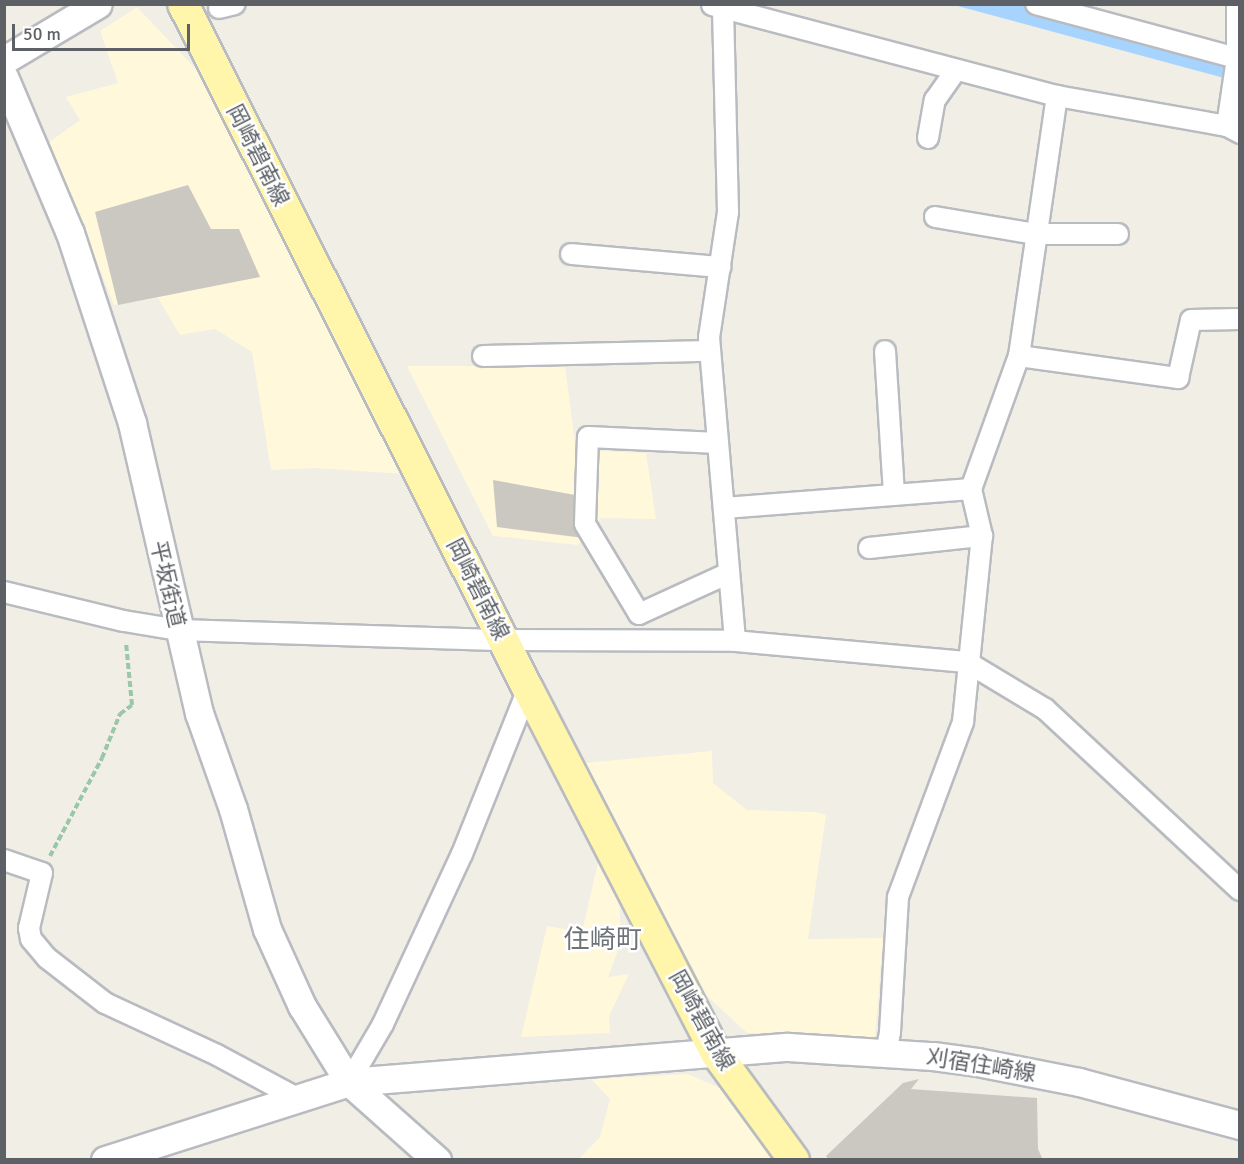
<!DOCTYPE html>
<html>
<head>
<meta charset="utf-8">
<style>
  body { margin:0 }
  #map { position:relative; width:1244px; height:1164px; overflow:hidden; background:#f0eee5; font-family:Signika,"Noto Sans JP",sans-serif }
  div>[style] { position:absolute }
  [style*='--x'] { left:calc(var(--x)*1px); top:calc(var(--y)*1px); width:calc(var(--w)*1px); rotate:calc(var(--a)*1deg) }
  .commercial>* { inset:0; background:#fff8db }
  .water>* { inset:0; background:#a6d4ff }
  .building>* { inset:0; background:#cbc8c2 }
  .path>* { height:4px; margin-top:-2px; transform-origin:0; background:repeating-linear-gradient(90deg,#99c7a8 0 6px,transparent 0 9px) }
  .roads { filter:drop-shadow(2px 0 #b8bbc0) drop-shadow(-2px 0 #b8bbc0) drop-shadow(0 2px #b8bbc0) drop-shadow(0 -2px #b8bbc0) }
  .street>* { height:20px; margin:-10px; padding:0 10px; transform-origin:10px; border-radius:10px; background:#fff }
  .secondary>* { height:27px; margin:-13.5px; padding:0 13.5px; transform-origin:13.5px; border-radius:13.5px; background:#fff }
  .primary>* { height:30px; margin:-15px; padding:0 15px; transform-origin:15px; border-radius:15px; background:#fff5ab }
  span { translate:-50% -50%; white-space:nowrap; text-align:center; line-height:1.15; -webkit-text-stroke:5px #fff; paint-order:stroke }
  .street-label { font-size:22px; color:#5d6166 }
  .quarter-label { font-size:26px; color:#6e7378 }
  .frame { position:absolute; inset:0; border:6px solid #5d6166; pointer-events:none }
  .scale { position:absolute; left:12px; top:24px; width:178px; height:27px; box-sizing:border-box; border:3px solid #5d6166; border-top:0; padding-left:8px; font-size:18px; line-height:21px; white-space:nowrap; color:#5d6166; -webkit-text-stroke:4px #fff; paint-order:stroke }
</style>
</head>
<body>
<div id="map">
  <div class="commercial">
    <i style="clip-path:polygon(137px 7px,196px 69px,403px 474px,316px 468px,271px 470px,252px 352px,215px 329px,180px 335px,158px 298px,114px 305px,76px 209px,45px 145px,80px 120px,66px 97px,118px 83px,100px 31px)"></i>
    <i style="clip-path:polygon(407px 366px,565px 366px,576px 450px,646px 453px,656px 519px,601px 518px,578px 545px,493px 536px)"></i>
    <i style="clip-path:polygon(712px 751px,713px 783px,747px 810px,815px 812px,826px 815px,808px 939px,883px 938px,875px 1038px,747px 1033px,707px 996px,584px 763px)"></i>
    <i style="clip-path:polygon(599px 858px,619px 888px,621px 943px,608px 977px,629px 974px,609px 1016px,610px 1033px,521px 1037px,547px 926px,582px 932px)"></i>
    <i style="clip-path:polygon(688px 1074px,729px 1092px,774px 1159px,578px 1160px,600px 1137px,610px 1099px,591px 1079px)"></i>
  </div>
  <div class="water">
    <i style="clip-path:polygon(954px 5px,1023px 5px,1239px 65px,1239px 82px)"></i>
  </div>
  <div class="building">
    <i style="clip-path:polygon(188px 185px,211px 229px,239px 229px,260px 277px,118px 305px,95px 212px)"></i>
    <i style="clip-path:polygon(493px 480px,586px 497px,584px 538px,497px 527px)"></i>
    <i style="clip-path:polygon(919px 1079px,911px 1089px,1037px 1098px,1038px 1149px,1043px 1160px,829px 1160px,826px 1156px,903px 1083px)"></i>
  </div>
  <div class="path">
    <i style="--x:50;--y:856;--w:111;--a:-62"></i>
    <i style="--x:102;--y:758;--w:48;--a:-67.8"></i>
    <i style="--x:120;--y:714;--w:15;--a:-37"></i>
    <i style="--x:132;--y:705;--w:62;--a:-95.5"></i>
  </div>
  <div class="roads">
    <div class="street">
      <i style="--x:721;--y:4;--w:4;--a:63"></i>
      <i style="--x:723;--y:8;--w:204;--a:88.6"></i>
      <i style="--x:728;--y:212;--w:126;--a:98.6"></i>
      <i style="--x:709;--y:337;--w:305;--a:85.1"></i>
      <i style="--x:1036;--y:4;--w:211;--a:15.1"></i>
      <i style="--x:712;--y:5;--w:357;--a:14.8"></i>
      <i style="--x:1057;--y:96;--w:173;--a:10"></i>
      <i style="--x:1227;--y:126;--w:15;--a:28"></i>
      <i style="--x:219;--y:8;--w:16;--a:-14"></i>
      <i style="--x:1227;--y:126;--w:69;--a:-81.6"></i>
      <i style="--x:1237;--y:58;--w:54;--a:-90"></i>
      <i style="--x:928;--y:138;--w:39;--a:-80"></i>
      <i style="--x:935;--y:100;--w:37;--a:-55"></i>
      <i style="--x:935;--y:217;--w:101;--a:9.6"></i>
      <i style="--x:1035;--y:234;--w:83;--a:0"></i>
      <i style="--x:571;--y:254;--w:150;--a:5"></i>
      <i style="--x:885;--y:351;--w:144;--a:86.4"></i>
      <i style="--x:483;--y:356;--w:227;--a:-1.3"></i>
      <i style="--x:1019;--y:356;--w:161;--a:7.9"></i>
      <i style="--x:1178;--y:378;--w:59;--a:-77.4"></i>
      <i style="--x:1191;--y:320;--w:49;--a:-1.2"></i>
      <i style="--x:718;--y:443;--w:130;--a:-177.4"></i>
      <i style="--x:588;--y:437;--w:87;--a:92"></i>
      <i style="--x:585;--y:524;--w:105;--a:59"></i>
      <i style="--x:639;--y:614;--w:99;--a:-24.5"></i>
      <i style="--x:724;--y:508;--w:248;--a:-4.4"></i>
      <i style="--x:869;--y:548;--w:114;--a:-6.1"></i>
      <i style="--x:4;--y:592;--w:123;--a:13.6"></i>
      <i style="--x:124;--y:621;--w:56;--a:9.3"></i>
      <i style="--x:179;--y:630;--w:325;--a:1.8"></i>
      <i style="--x:504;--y:640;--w:231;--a:0.2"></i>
      <i style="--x:735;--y:641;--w:233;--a:5.2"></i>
      <i style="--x:967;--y:662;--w:91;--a:31.1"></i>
      <i style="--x:1045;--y:709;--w:266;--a:42.9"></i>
      <i style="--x:4;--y:860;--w:40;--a:18.9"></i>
      <i style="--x:42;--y:873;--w:57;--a:103.3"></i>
      <i style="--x:29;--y:928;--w:11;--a:80"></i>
      <i style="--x:31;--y:939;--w:25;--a:50"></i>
      <i style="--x:47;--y:958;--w:73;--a:37.8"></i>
      <i style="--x:105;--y:1003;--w:123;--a:24.9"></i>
      <i style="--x:217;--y:1055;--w:91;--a:28.3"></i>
      <i style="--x:886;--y:1053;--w:21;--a:-79"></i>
      <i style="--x:890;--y:1032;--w:135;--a:-86.6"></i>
      <i style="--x:898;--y:897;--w:187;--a:-69.6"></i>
      <i style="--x:963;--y:722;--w:187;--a:-84.2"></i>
      <i style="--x:982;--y:536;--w:48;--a:-103.2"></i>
      <i style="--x:971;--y:489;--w:141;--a:-70.2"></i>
      <i style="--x:1019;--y:356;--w:263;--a:-81.7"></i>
      <i style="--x:349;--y:1082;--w:67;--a:-59.6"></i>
      <i style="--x:383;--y:1024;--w:187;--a:-65.1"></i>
      <i style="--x:462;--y:854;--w:178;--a:-68.2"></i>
    </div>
    <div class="secondary">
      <i style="--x:4;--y:60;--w:109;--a:-30.8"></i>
      <i style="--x:4;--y:77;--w:169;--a:67.1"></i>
      <i style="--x:70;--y:233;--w:200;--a:71.9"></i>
      <i style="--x:132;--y:423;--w:298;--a:77"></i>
      <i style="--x:199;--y:713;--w:102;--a:70.5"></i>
      <i style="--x:233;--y:809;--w:125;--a:74.2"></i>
      <i style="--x:267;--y:929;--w:85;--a:65.6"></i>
      <i style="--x:302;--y:1006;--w:89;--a:58.3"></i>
      <i style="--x:349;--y:1082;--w:118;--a:41.6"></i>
      <i style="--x:105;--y:1160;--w:256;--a:-17.7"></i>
      <i style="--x:349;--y:1082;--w:440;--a:-4.6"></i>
      <i style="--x:788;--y:1047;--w:145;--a:3.6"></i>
      <i style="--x:933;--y:1056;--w:44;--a:7.8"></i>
      <i style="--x:977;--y:1062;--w:104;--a:11.1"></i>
      <i style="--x:1079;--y:1082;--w:167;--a:15"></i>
    </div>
    <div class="primary">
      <i style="--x:183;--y:4;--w:767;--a:63.27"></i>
      <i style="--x:528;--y:689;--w:410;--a:62.7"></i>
      <i style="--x:716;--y:1053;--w:132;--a:53.9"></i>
    </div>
  </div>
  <div class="street-label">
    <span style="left:258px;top:155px;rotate:63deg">岡崎碧南線</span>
    <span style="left:168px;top:584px;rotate:77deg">平坂街道</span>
    <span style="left:478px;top:589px;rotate:63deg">岡崎碧南線</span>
    <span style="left:702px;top:1020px;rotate:61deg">岡崎碧南線</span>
    <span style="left:981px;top:1065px;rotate:9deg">刈宿住崎線</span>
  </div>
  <div class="quarter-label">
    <span style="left:603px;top:941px">住崎町</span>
  </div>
  <div class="frame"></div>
  <div class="scale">50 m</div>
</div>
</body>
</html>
